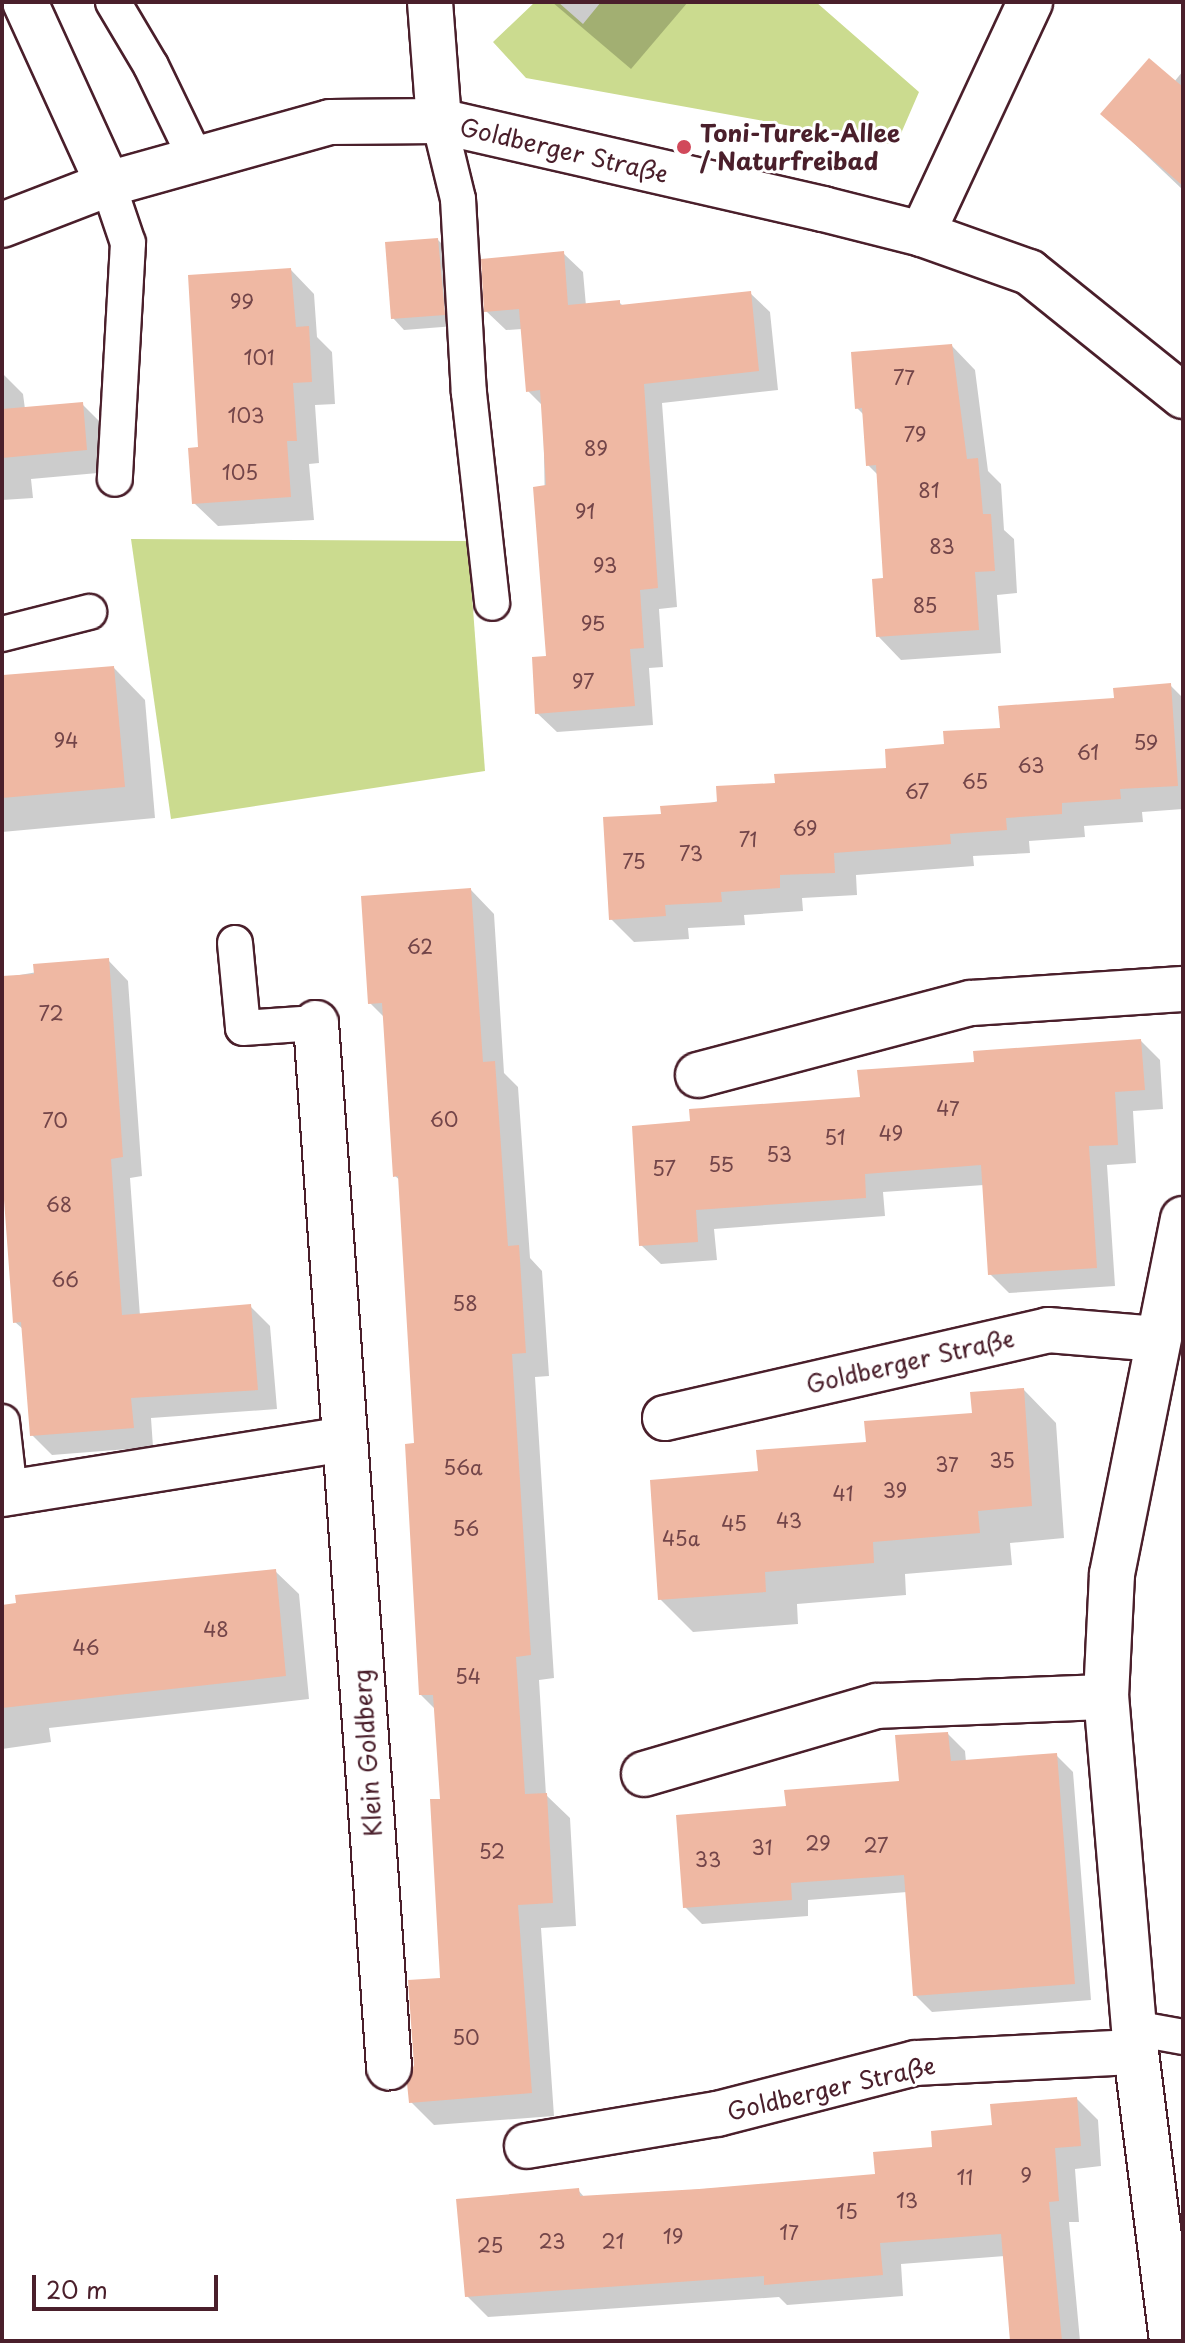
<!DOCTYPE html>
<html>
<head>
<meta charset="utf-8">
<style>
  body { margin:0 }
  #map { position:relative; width:1185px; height:2343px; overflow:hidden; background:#fff; font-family:"Playpen Sans",sans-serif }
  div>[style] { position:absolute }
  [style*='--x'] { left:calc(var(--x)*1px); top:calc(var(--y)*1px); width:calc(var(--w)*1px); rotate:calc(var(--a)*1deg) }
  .green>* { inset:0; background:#cbdb8f }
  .shadow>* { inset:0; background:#0003 }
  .building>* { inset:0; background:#efb8a3 }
  .roads { filter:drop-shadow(2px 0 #4a1f2b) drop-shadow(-2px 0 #4a1f2b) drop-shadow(0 2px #4a1f2b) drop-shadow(0 -2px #4a1f2b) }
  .lane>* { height:34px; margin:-17px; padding:0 17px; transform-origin:17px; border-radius:17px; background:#fff }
  .street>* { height:44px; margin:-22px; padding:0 22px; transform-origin:22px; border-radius:22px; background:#fff }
  .dots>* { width:22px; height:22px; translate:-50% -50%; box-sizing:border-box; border:4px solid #fff; border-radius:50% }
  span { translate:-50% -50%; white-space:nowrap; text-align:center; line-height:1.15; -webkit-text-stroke:6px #fff; paint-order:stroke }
  .number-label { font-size:20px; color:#734549 }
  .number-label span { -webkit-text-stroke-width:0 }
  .poi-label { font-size:24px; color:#4a1f2b; font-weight:700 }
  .left { translate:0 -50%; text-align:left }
  .street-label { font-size:24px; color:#4a1f2b }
  .frame { position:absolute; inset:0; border:4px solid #4a1f2b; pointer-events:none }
  .scale { position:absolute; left:32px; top:2275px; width:186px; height:36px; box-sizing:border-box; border:4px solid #4a1f2b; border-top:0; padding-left:10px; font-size:24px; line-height:28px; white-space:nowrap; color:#4a1f2b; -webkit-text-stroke:6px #fff; paint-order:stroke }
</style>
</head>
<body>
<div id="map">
  <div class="green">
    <i style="clip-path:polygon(535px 2px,558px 2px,583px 24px,601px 2px,816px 2px,919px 92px,896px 145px,526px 78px,493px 42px)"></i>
    <i style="clip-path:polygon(131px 539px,468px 541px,485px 771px,171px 819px)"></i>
  </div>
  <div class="shadow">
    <i style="clip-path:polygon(552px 2px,688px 2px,631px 69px)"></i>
    <i style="clip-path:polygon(1183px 71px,1183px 190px,1103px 114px,1174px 82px)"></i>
    <i style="clip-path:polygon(438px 240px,450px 252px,455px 326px,404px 330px,393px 318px)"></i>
    <i style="clip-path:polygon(563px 253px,583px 272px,586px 306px,619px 302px,624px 307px,750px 293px,770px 312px,778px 390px,662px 403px,677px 607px,659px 609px,663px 667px,649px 668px,653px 725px,557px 732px,537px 713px,548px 658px,543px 406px,528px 391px,522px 329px,506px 330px,486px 311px)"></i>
    <i style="clip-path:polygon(291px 270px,314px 294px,317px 337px,332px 352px,335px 404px,315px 405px,319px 463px,309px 464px,314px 520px,218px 526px,194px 503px)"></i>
    <i style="clip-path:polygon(952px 346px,975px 370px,988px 471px,1001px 484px,1004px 530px,1014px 539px,1017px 593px,997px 595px,1001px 653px,901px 660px,878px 636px,885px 580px,879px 476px,868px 465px,865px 416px,857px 408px)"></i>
    <i style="clip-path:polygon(2px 373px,23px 394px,25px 409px,82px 404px,104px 426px,109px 472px,31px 479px,33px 498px,2px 500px)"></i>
    <i style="clip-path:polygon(114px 668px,145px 700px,155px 818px,2px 832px,2px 695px)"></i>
    <i style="clip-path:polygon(1170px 685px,1183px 698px,1183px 809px,1142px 812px,1143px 822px,1084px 826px,1085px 837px,1029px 841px,1030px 853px,973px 856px,974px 866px,856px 875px,857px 895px,802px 898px,803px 911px,744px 915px,745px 925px,688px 928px,689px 939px,634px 942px,611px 919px,663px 816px,777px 785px,888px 770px,946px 746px)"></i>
    <i style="clip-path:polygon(471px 890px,494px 914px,504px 1073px,518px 1087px,530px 1258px,542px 1271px,549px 1376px,535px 1377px,554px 1678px,539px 1680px,546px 1795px,570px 1818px,576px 1926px,541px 1928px,554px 2116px,434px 2125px,411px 2102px,442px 1979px,442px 1801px,436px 1710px,421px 1695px,416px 1445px,401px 1181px,395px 1176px,385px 1018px,370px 1003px)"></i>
    <i style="clip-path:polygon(108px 960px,128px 981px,142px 1176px,130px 1178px,140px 1316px,250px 1306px,270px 1326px,277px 1409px,151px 1418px,153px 1447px,52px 1455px,32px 1435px,24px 1330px,15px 1322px,2px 1169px,2px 978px)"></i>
    <i style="clip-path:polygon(1141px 1041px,1160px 1060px,1163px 1109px,1133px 1111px,1136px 1163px,1107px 1165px,1115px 1286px,1009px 1293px,990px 1274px,984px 1185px,883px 1192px,885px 1216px,714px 1229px,717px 1260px,661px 1264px,641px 1245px,692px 1123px,862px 1099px,976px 1064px)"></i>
    <i style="clip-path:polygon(1024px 1390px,1056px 1423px,1064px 1538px,1010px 1543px,1012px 1565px,905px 1574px,906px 1595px,797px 1604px,798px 1624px,693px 1632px,660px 1599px,760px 1473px,974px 1415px)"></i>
    <i style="clip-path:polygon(275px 1571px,299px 1594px,309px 1699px,49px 1728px,51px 1742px,2px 1749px,2px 1607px)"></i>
    <i style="clip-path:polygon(948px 1734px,965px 1751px,966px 1762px,1056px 1755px,1073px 1772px,1091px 2000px,932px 2012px,915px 1995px,907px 1892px,808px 1900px,808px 1916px,702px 1924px,685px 1907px,788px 1808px,901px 1783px)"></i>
    <i style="clip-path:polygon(1077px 2099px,1098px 2120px,1101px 2166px,1075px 2169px,1079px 2222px,1069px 2222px,1080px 2341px,1012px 2341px,1005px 2256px,901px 2264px,903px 2296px,787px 2305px,779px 2297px,488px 2317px,467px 2296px,578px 2190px,585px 2198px,877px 2176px,934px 2149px)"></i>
  </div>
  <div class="building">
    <i style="clip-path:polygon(1149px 58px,1183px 87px,1183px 186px,1100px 114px)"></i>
    <i style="clip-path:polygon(438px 238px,445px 315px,391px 319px,385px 242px)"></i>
    <i style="clip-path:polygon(564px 251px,568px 305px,620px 300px,620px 305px,751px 291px,759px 371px,644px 384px,658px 588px,640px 590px,644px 648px,630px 649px,635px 706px,535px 714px,532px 657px,546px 656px,533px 487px,546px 485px,540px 390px,526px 392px,519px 309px,484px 312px,481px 259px)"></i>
    <i style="clip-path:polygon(291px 268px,296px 327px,309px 326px,312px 382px,293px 383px,297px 441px,287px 441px,291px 497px,192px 504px,188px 448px,198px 447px,188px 275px)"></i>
    <i style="clip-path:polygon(952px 344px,967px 459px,978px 458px,983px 514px,991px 514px,995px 571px,975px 572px,979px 630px,876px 637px,872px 579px,883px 578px,876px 465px,866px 466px,862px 408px,855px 409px,851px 352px)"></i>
    <i style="clip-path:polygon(83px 402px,87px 450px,2px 458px,2px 409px)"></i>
    <i style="clip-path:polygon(114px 666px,125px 787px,2px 798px,3px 675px)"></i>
    <i style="clip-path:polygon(1171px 683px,1178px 786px,1120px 789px,1121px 799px,1062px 803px,1062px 814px,1006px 818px,1007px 830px,950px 834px,951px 844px,834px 853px,835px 873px,780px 875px,780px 888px,721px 892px,722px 902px,665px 905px,666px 916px,609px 920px,603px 817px,661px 814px,660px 806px,717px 802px,716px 786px,775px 783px,774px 774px,886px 768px,885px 749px,944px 744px,943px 731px,1000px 728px,998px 706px,1114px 698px,1113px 688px)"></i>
    <i style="clip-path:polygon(471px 888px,483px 1062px,495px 1061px,508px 1246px,519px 1245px,526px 1353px,512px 1354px,531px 1655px,516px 1657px,525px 1794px,547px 1793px,553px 1903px,518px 1905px,532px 2093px,409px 2103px,407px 2083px,414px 2065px,408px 1980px,440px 1978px,430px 1799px,440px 1799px,433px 1695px,419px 1695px,405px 1444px,414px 1443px,398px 1176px,393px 1177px,382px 1003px,368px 1004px,361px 896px)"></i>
    <i style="clip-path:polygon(109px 958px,123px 1157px,111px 1159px,122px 1315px,251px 1304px,258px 1390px,131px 1398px,134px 1428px,30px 1436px,21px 1322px,13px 1323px,2px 1172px,2px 976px,34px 974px,33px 964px)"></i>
    <i style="clip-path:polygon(1141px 1039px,1145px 1090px,1115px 1092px,1118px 1145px,1089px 1146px,1097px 1268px,988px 1275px,981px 1165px,865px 1174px,866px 1198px,696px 1210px,698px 1242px,639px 1246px,632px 1126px,690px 1121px,689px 1109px,860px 1097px,857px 1070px,974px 1062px,973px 1051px)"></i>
    <i style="clip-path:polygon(1024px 1388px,1032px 1506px,978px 1511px,980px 1533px,873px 1542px,874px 1563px,765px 1572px,766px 1592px,658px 1600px,650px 1480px,758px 1471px,756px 1450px,866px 1442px,864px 1421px,972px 1413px,970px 1392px)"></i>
    <i style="clip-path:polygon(276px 1569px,286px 1676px,2px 1708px,2px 1605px,16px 1603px,15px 1595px)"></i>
    <i style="clip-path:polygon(948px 1732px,951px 1761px,1057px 1753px,1075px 1984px,913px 1996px,904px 1875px,791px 1883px,792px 1900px,683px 1908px,676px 1815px,786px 1806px,784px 1790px,899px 1781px,895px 1735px)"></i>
    <i style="clip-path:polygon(1077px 2097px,1081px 2146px,1055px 2148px,1059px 2201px,1049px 2202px,1062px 2341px,1010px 2341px,1001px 2234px,880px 2243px,883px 2275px,764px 2285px,764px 2276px,465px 2297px,456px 2199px,579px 2188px,580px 2196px,699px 2189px,875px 2174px,873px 2152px,932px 2147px,931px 2131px,992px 2125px,990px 2104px)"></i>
  </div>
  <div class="roads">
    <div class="lane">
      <i style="--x:113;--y:2;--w:74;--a:59.3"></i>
      <i style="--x:151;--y:66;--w:103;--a:64.2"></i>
      <i style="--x:439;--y:121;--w:80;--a:76.3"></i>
      <i style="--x:458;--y:199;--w:194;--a:86.8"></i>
      <i style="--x:469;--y:393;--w:211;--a:83.7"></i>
      <i style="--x:108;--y:184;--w:62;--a:71.3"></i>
      <i style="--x:128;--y:243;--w:236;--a:93.2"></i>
      <i style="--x:2;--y:634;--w:90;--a:-14.2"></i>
      <i style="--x:235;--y:943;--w:85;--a:84.6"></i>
      <i style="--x:243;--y:1028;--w:73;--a:-3.9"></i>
      <i style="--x:2;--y:1422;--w:71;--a:83.6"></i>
      <i style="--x:1134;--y:2028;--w:50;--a:10.4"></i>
    </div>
    <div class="street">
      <i style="--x:25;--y:2;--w:200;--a:65.5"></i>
      <i style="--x:430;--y:2;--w:119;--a:85.7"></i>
      <i style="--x:2;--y:225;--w:114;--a:-21.1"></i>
      <i style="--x:108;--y:184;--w:230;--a:-15.6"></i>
      <i style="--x:330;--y:122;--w:109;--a:-0.5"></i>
      <i style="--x:439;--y:121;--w:394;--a:12.9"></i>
      <i style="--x:823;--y:209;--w:102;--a:14.2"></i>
      <i style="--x:922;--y:234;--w:114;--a:19.6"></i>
      <i style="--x:1029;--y:272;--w:198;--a:38.8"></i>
      <i style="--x:922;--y:234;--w:256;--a:-65"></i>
      <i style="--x:316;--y:1023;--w:1047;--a:86"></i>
      <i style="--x:698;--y:1075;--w:282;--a:-14.8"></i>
      <i style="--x:971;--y:1003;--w:212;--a:-3.8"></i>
      <i style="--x:665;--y:1418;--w:393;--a:-12.9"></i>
      <i style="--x:1048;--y:1330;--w:109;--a:4.7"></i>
      <i style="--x:2;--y:1494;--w:347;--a:-9.1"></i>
      <i style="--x:644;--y:1774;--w:243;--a:-16.3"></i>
      <i style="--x:877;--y:1706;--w:229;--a:-2.3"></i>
      <i style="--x:527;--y:2146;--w:193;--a:-9.6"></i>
      <i style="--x:717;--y:2114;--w:205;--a:-14.4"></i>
      <i style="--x:916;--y:2063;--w:220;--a:-2.9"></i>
      <i style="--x:1172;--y:2341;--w:291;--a:-97.1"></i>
      <i style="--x:1136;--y:2052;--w:356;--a:-94.8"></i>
      <i style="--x:1106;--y:1697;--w:123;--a:-87.2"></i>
      <i style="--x:1112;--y:1574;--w:362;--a:-78.7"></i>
    </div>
  </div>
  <div class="dots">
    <i style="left:684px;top:147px;background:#d1495b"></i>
  </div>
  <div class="number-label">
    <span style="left:242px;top:301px">99</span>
    <span style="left:259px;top:357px">101</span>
    <span style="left:904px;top:377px">77</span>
    <span style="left:246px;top:415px">103</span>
    <span style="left:915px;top:434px">79</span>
    <span style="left:596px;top:448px">89</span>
    <span style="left:240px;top:472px">105</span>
    <span style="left:929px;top:490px">81</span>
    <span style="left:585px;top:511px">91</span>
    <span style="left:942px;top:546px">83</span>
    <span style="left:605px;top:565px">93</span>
    <span style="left:925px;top:605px">85</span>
    <span style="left:593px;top:623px">95</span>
    <span style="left:583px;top:681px">97</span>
    <span style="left:66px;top:740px">94</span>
    <span style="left:1146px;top:742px">59</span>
    <span style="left:1088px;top:752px">61</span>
    <span style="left:1031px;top:765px">63</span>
    <span style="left:975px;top:781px">65</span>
    <span style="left:917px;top:791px">67</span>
    <span style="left:805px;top:828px">69</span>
    <span style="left:748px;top:839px">71</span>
    <span style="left:691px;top:853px">73</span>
    <span style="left:634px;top:861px">75</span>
    <span style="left:420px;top:946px">62</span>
    <span style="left:51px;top:1013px">72</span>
    <span style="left:948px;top:1108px">47</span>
    <span style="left:444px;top:1119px">60</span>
    <span style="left:55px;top:1120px">70</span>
    <span style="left:891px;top:1133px">49</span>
    <span style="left:835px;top:1137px">51</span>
    <span style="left:779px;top:1154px">53</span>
    <span style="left:721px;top:1164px">55</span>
    <span style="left:664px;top:1168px">57</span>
    <span style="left:59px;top:1204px">68</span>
    <span style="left:65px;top:1279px">66</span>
    <span style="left:465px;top:1303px">58</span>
    <span style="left:1002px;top:1460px">35</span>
    <span style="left:947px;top:1464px">37</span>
    <span style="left:463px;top:1467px">56a</span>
    <span style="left:895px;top:1490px">39</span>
    <span style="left:843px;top:1493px">41</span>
    <span style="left:789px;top:1520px">43</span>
    <span style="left:734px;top:1523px">45</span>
    <span style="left:466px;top:1528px">56</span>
    <span style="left:681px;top:1538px">45a</span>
    <span style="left:216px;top:1629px">48</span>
    <span style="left:86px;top:1647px">46</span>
    <span style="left:468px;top:1676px">54</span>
    <span style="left:818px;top:1843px">29</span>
    <span style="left:876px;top:1845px">27</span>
    <span style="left:762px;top:1847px">31</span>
    <span style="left:492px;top:1851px">52</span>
    <span style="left:708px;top:1859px">33</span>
    <span style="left:466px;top:2037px">50</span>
    <span style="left:1026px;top:2175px">9</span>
    <span style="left:965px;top:2177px">11</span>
    <span style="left:907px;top:2200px">13</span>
    <span style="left:847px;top:2211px">15</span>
    <span style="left:789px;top:2232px">17</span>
    <span style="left:673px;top:2236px">19</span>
    <span style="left:552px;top:2241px">23</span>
    <span style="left:613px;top:2241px">21</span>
    <span style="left:490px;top:2245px">25</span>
  </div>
  <div class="poi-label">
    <span class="left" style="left:700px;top:147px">Toni-Turek-Allee<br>/ Naturfreibad</span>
  </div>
  <div class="street-label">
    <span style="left:564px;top:150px;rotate:13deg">Goldberger Straße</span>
    <span style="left:910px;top:1361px;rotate:-13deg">Goldberger Straße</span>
    <span style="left:367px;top:1753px;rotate:-94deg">Klein Goldberg</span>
    <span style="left:831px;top:2088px;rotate:-13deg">Goldberger Straße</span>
  </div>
  <div class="frame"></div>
  <div class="scale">20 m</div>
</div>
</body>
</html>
